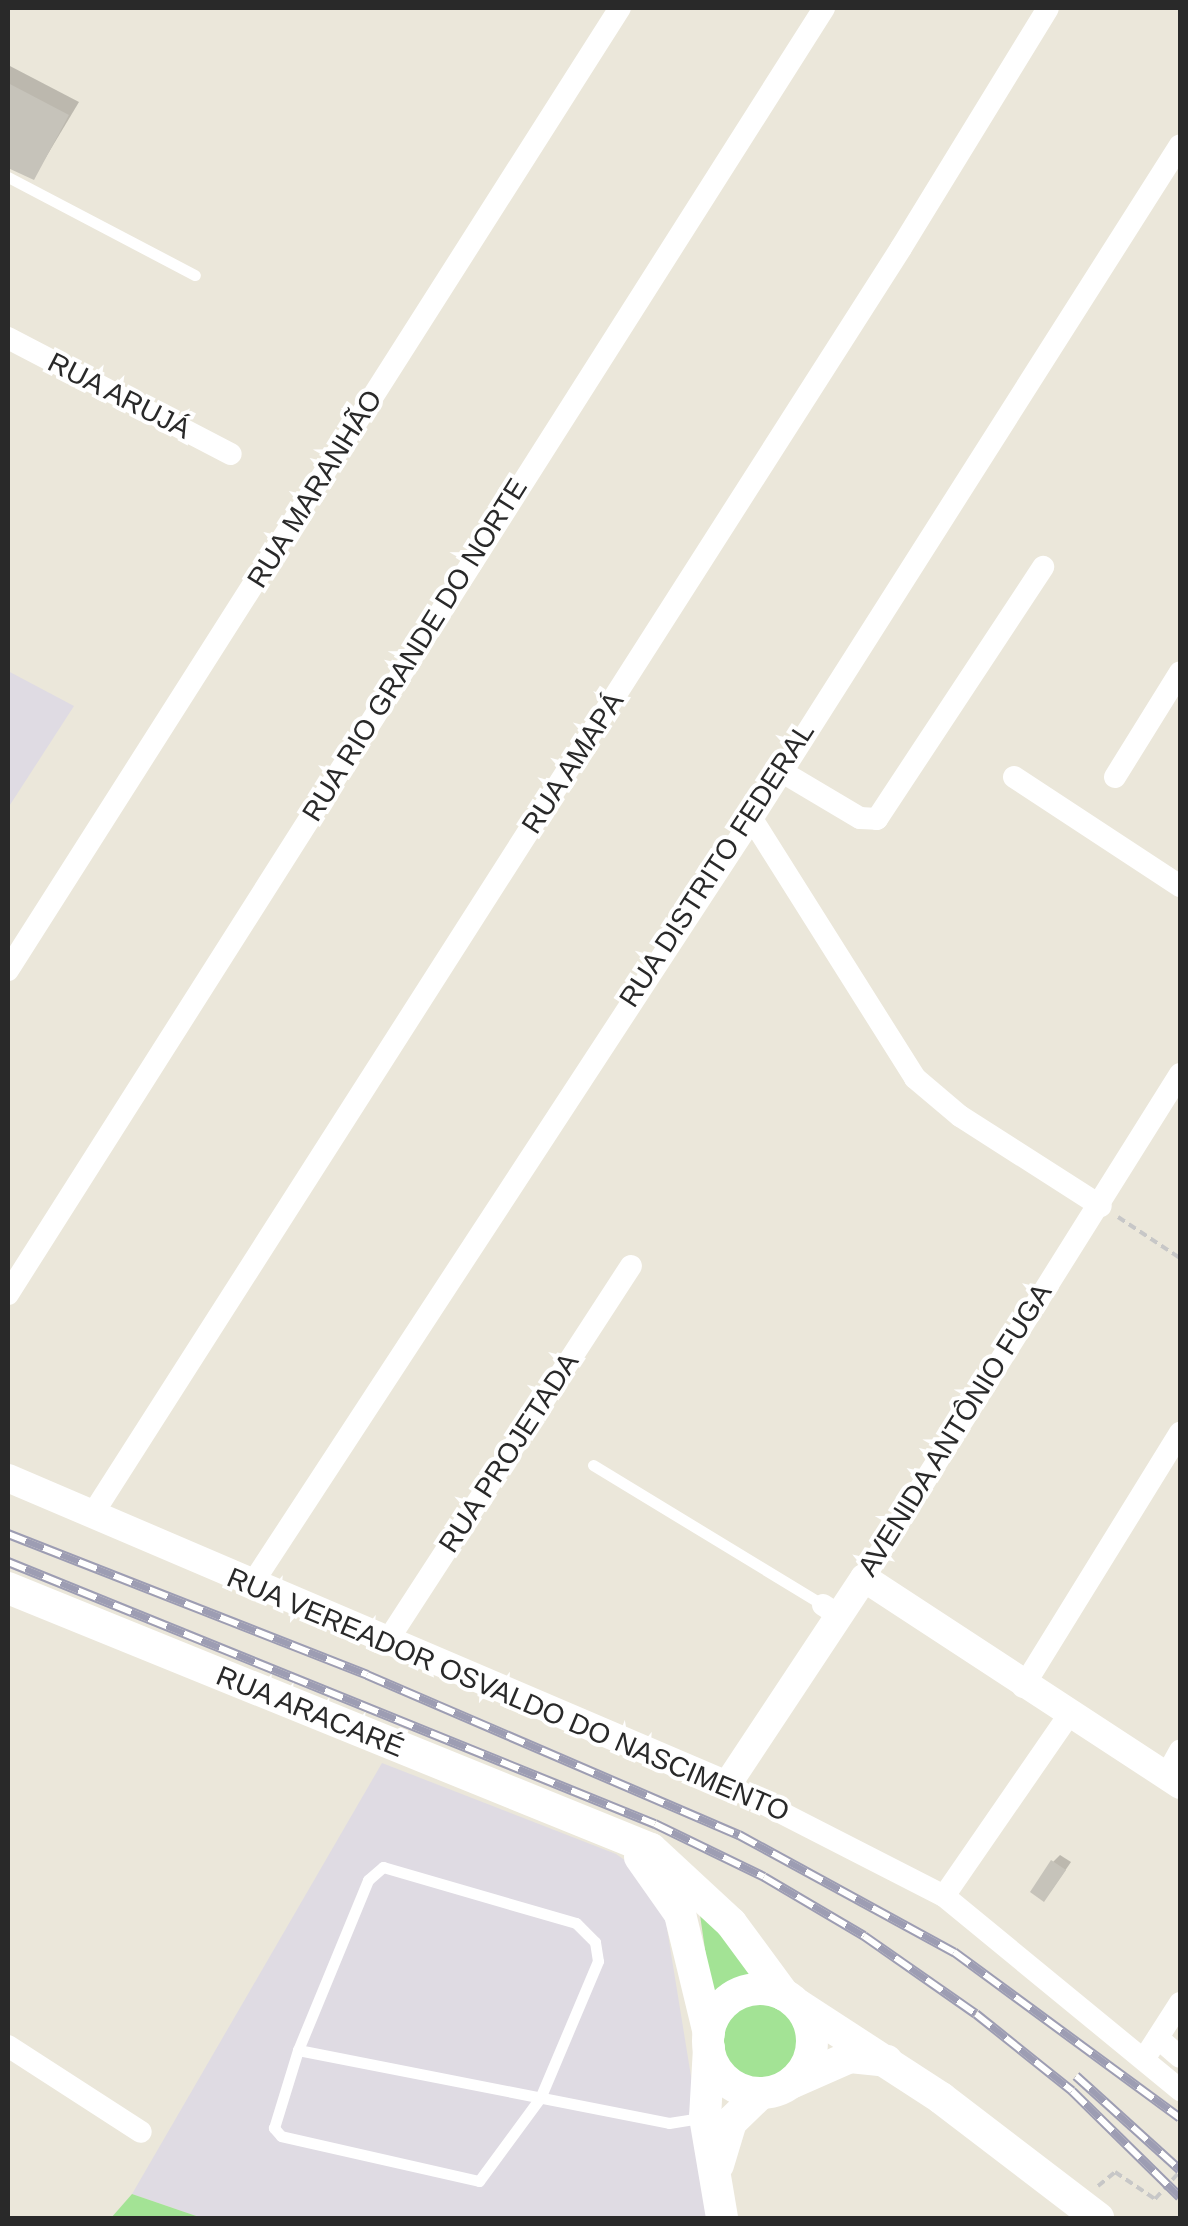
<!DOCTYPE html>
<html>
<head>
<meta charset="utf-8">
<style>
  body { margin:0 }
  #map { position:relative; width:1188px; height:2226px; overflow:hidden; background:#ebe7da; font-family:Arial,sans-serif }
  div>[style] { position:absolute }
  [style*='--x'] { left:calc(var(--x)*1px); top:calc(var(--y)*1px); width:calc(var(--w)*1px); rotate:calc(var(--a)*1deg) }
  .industrial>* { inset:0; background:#dfdbe3 }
  .green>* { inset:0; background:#a3e395 }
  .round { border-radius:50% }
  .shadow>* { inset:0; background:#0003 }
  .building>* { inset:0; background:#c6c3ba }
  .path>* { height:4px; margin-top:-2px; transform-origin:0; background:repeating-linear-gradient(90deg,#c7c7c7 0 8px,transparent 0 13px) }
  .service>* { height:11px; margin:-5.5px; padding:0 5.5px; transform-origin:5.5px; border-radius:5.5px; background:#fff }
  .minor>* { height:22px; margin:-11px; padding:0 11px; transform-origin:11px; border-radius:11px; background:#fff }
  .tertiary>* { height:28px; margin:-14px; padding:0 14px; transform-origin:14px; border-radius:14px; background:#fff }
  .secondary>* { height:32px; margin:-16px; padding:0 16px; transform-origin:16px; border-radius:16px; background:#fff }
  .secondary>.ring { margin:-16px; padding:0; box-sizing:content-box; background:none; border:32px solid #fff; border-radius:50% }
  .rail>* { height:10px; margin-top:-5px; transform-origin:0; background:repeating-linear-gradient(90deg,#fff 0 19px,#9d9db3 0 38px); box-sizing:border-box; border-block:2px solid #9d9db3 }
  span { translate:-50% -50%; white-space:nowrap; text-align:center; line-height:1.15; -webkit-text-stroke:8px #fff; paint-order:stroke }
  .street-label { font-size:28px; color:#292929 }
  .frame { position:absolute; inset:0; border:10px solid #292929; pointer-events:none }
</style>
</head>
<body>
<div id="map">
  <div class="industrial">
    <i style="clip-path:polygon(8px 671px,74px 706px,8px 808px)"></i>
    <i style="clip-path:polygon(382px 1763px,616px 1854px,642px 1872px,664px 1910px,714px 2218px,202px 2218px,132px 2194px)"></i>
  </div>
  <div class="green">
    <i style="clip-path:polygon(700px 1915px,721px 1925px,762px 1981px,741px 1985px,713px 2004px)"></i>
    <i class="round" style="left:718px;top:2001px;width:84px;height:84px"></i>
    <i style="clip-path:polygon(132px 2194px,202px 2218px,111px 2218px)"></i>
  </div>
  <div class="shadow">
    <i style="clip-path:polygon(8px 65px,79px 102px,34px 177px,8px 164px)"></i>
    <i style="clip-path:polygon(1060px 1855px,1071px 1862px,1051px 1891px,1053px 1862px)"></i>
  </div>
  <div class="building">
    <i style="clip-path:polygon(8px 83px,69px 115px,34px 180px,8px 168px)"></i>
    <i style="clip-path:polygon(1051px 1860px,1066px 1870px,1044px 1902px,1030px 1892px)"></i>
  </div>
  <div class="path">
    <i style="--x:1118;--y:1217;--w:74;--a:33.5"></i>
    <i style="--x:1098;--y:2186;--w:22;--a:-39"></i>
    <i style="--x:1115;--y:2172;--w:48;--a:34"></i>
    <i style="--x:1155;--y:2199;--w:38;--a:-48"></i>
  </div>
  <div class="service">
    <i style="--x:8;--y:177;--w:211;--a:27.7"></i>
    <i style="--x:593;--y:1465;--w:269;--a:31.3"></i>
    <i style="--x:383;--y:1867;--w:201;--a:16.2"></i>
    <i style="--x:576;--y:1923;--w:27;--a:45"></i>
    <i style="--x:595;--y:1942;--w:19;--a:81"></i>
    <i style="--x:598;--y:1961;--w:149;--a:112.9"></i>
    <i style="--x:540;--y:2098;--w:103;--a:126.3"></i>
    <i style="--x:479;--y:2181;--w:203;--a:-167.2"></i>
    <i style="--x:281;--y:2136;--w:11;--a:-131"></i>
    <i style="--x:274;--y:2128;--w:82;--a:-72.9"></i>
    <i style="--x:298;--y:2050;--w:184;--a:-67.6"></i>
    <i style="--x:368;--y:1880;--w:20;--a:-41"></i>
    <i style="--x:298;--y:2050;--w:378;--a:11.1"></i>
    <i style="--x:669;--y:2123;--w:31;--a:-9"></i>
  </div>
  <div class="minor">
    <i style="--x:8;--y:338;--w:251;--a:27.5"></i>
    <i style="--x:779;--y:770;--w:94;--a:30.7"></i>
    <i style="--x:860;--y:818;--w:17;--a:3"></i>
    <i style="--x:877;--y:819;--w:302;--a:-56.6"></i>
    <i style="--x:1014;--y:777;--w:199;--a:33.3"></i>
    <i style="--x:1115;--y:777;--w:123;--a:-58.2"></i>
    <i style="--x:752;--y:819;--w:306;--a:57.8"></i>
    <i style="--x:915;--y:1078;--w:59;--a:40.2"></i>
    <i style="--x:960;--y:1116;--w:167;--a:32.6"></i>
    <i style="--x:8;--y:970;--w:1140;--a:-57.54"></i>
    <i style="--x:8;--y:1294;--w:1523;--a:-57.6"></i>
    <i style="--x:92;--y:1515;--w:1503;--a:-57.44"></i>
    <i style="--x:901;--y:248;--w:281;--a:-58.5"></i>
    <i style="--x:864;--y:1578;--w:595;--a:-57.91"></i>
    <i style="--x:252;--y:1584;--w:914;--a:-56.83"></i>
    <i style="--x:752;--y:819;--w:798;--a:-57.58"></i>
    <i style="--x:823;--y:1605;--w:20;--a:33"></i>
    <i style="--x:388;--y:1640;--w:446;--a:-57"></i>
    <i style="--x:1023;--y:1687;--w:299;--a:-58.3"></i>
    <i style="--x:1166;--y:1776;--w:29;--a:-61"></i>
    <i style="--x:727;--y:1785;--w:244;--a:27.1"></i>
    <i style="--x:944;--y:1896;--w:306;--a:39.4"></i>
    <i style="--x:944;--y:1896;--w:219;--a:-55.4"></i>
    <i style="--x:1158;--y:2038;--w:29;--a:41"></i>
    <i style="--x:8;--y:2046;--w:158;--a:32.9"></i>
    <i style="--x:1146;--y:2056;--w:63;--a:-57.3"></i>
  </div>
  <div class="tertiary">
    <i style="--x:8;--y:1478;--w:782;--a:23.12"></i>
    <i style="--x:727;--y:1785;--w:248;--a:-56.5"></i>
    <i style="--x:864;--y:1578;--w:378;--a:33.2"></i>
  </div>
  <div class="secondary">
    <i style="--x:8;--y:1588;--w:694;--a:22.09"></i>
    <i style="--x:651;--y:1849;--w:109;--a:42.8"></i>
    <i style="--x:731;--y:1923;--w:89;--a:53.6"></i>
    <i style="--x:640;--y:1857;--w:70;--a:54.9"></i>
    <i style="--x:680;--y:1914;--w:123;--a:76.4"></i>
    <i class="ring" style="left:708px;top:1989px;width:72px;height:72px"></i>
    <i style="--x:798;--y:2005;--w:171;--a:33"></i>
    <i style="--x:941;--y:2098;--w:198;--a:37.4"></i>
    <i style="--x:709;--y:2048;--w:69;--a:93.3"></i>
    <i style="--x:705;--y:2117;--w:102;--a:80.4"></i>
    <i style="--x:793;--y:2082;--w:62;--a:-23.7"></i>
    <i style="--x:850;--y:2057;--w:37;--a:6"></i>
    <i style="--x:718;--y:2165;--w:45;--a:-73.2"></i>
    <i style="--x:731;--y:2122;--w:40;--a:-44"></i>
  </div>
  <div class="rail">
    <i style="--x:8;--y:1534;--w:386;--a:21.4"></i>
    <i style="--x:367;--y:1675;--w:405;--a:23.3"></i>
    <i style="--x:739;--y:1835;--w:245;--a:28.6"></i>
    <i style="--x:954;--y:1952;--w:280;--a:36.3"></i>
    <i style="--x:8;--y:1562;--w:698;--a:22.05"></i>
    <i style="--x:655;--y:1824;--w:121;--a:25.9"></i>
    <i style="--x:764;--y:1877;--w:116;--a:30.5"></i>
    <i style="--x:864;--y:1936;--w:136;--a:34.9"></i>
    <i style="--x:976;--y:2014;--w:123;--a:38.7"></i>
    <i style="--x:1072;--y:2091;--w:151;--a:44.5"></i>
    <i style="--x:1076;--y:2076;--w:140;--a:42.1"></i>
  </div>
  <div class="street-label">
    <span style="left:119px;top:396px;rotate:27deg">RUA ARUJÁ</span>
    <span style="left:315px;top:489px;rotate:-58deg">RUA MARANHÃO</span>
    <span style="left:415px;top:650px;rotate:-58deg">RUA RIO GRANDE DO NORTE</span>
    <span style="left:573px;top:763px;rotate:-57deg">RUA AMAPÁ</span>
    <span style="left:717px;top:865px;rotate:-57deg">RUA DISTRITO FEDERAL</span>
    <span style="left:955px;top:1430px;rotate:-58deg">AVENIDA ANTÔNIO FUGA</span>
    <span style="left:509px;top:1453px;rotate:-57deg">RUA PROJETADA</span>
    <span style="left:508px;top:1695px;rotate:23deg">RUA VEREADOR OSVALDO DO NASCIMENTO</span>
    <span style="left:310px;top:1712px;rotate:22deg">RUA ARACARÉ</span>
  </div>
  <div class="frame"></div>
</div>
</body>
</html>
